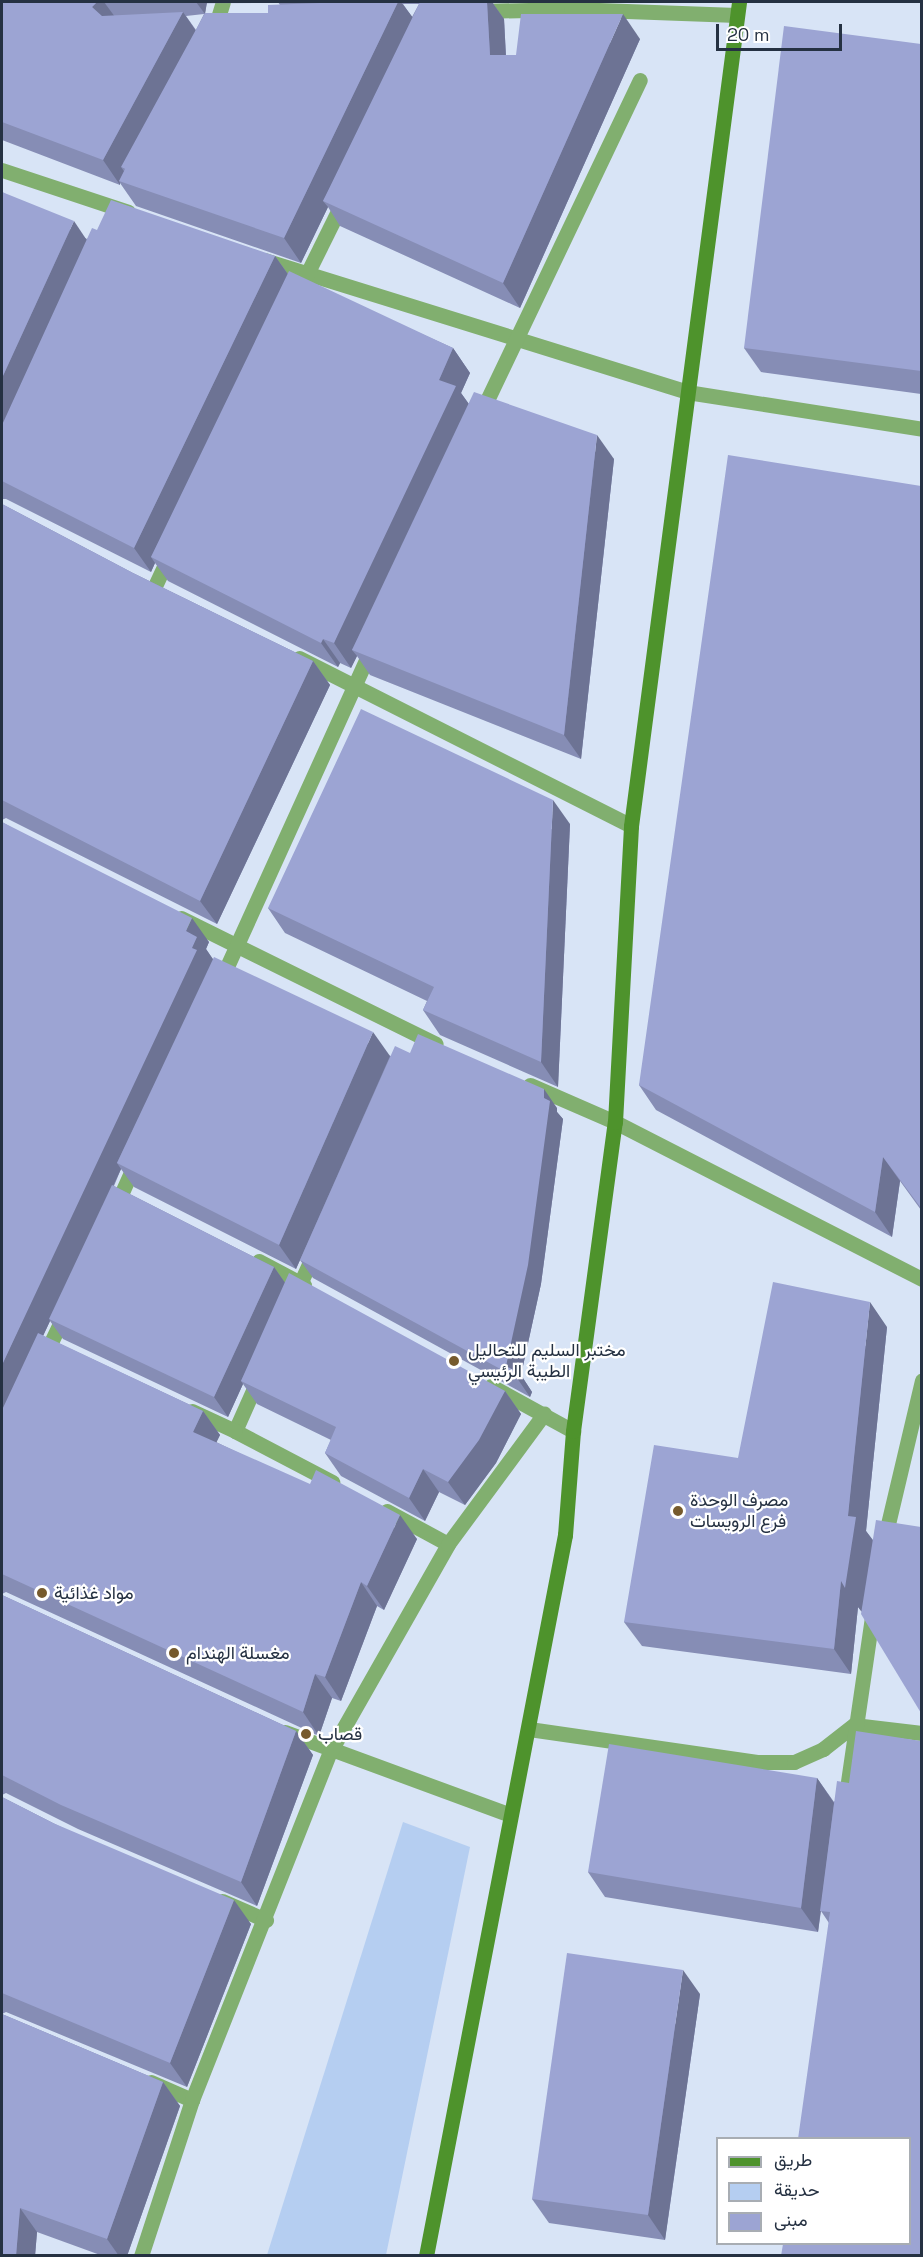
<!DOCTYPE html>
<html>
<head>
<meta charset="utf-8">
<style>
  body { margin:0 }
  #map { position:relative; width:923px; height:2257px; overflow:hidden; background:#d8e4f6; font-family:"Space Grotesk",Vazirmatn,sans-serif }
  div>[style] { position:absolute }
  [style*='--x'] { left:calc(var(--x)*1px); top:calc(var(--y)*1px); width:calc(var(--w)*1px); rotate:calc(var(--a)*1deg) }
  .green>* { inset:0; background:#b5cef1 }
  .street>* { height:15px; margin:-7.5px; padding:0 7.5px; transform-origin:7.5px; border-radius:7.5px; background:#81af6f }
  .secondary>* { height:15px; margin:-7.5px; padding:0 7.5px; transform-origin:7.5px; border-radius:7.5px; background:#4e932c }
  .wall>* { inset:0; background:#868db5 }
  .shaded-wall>* { inset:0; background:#6d7394 }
  .building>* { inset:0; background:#9ca4d3 }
  .dots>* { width:16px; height:16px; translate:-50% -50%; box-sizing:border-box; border:3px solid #fff; border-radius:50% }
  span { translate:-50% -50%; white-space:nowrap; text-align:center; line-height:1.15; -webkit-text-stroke:4.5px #fff; paint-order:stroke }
  .poi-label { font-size:18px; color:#253142 }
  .left { translate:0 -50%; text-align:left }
  .frame { position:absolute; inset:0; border:3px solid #253142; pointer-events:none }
  .legend { position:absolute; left:716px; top:2137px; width:195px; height:108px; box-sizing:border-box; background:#fff; border:2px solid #a8adb3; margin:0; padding:8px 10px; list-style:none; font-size:18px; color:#253142 }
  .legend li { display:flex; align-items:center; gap:12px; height:30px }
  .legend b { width:30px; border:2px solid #a8adb3 }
  .scale { position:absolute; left:716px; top:24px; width:126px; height:27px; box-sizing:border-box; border:3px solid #253142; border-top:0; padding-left:8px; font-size:18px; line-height:21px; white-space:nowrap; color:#253142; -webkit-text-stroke:4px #fff; paint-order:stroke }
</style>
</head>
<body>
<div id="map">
  <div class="green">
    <i style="clip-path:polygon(403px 1822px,470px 1847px,386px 2255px,267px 2255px)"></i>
  </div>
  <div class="street">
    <i style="--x:479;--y:11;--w:92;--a:-1.2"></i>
    <i style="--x:571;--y:9;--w:166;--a:2.1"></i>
    <i style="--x:214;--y:31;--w:30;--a:-73"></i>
    <i style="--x:2;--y:170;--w:133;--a:18.4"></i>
    <i style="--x:264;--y:260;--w:443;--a:17.3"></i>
    <i style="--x:687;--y:392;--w:238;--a:8.9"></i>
    <i style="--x:302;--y:284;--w:93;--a:-63.7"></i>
    <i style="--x:480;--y:415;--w:371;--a:-64.5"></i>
    <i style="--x:154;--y:588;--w:38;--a:-65"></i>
    <i style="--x:299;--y:658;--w:372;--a:26.8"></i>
    <i style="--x:181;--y:918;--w:284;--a:26.3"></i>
    <i style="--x:220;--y:982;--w:366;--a:-65.6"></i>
    <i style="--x:530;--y:1085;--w:93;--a:23.5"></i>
    <i style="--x:615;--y:1122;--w:345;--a:27.1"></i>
    <i style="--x:115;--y:1208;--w:51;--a:-65.9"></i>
    <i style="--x:259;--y:1261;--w:51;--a:28.1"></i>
    <i style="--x:294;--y:1297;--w:51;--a:-65.5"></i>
    <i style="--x:44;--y:1357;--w:49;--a:-64.5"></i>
    <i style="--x:259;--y:1377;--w:59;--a:114"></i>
    <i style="--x:235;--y:1431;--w:110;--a:27.7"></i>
    <i style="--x:491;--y:1386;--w:94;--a:28.8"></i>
    <i style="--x:192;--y:1411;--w:47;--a:24.9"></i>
    <i style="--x:387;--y:1511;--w:69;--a:28.4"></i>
    <i style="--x:884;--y:1541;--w:165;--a:-76.7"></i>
    <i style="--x:529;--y:1729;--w:232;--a:8.2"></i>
    <i style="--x:759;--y:1762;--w:35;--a:0"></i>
    <i style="--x:794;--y:1762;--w:32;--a:-24"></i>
    <i style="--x:823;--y:1749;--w:39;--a:-38"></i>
    <i style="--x:854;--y:1725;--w:68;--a:6.7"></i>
    <i style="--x:285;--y:1732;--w:240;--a:20.2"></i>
    <i style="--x:845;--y:1802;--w:195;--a:-81.7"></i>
    <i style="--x:222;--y:1901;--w:48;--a:23.4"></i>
    <i style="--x:151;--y:2082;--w:45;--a:23.7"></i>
    <i style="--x:141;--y:2256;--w:164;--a:-71.9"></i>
    <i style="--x:192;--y:2100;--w:374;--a:-68.4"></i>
    <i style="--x:330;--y:1752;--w:239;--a:-60.4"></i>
    <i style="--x:448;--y:1544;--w:162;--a:-53.6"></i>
  </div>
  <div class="secondary">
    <i style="--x:426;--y:2256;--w:734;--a:-79.09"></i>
    <i style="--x:565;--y:1535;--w:104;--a:-85.6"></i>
    <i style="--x:573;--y:1431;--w:312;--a:-82.3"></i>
    <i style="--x:615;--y:1122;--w:296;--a:-86.9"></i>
    <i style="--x:631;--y:826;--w:831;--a:-82.53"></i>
  </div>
  <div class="wall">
    <i style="clip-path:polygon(evenodd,2px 2px,207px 2px,205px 13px,268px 13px,280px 5px,278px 2px,492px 2px,504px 19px,506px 55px,516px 55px,640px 39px,520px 308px,340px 226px,328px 207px,301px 263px,136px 206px,120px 183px,120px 185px,2px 140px,2px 2px,403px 4px,419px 4px,412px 17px,403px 4px,2px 2px,204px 14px,196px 30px,186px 16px,204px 14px)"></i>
    <i style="clip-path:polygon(921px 44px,921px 394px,761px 372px,744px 348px)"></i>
    <i style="clip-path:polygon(2px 192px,87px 239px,97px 230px,275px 256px,288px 274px,453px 348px,470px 373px,461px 393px,469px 404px,614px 459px,581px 759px,370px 675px,357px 656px,351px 668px,340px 663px,338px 667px,168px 581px,155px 563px,151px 572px,6px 499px,2px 499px)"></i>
    <i style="clip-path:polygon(921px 486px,921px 1210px,900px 1181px,892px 1237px,656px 1110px,639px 1085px)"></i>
    <i style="clip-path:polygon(2px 504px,133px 573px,313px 661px,330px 685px,217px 924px,6px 818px,2px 820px)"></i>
    <i style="clip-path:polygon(2px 822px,209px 942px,206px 949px,213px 959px,390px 1056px,410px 1053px,557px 1108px,557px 1112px,563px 1119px,541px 1284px,521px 1375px,532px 1392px,530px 1397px,313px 1278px,300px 1260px,296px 1269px,134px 1187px,121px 1169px,114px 1186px,274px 1267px,285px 1283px,505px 1391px,521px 1414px,496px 1463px,465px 1505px,439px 1492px,425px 1521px,341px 1476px,325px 1453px,331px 1440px,257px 1404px,243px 1384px,228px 1417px,63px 1339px,50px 1321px,43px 1336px,203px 1411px,220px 1435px,216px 1442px,417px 1539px,384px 1610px,377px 1606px,341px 1701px,332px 1698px,319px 1736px,6px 1592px,2px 1594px)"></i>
    <i style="clip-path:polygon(570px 824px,558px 1087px,440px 1035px,423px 1010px,427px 1001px,285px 933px,268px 908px)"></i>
    <i style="clip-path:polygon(887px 1327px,866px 1531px,873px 1540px,861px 1611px,858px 1607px,851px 1674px,642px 1646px,624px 1622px,738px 1458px)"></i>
    <i style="clip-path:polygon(2px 1595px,296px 1731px,313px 1755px,257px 1906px,78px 1829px,6px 1793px,2px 1795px)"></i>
    <i style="clip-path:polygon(817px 1778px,834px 1802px,849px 1783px,829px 1923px,821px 1911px,818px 1932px,605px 1897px,588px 1872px)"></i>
    <i style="clip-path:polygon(2px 1797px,251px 1924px,187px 2087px,6px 2012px,2px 2014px)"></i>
    <i style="clip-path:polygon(700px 1994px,665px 2240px,549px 2223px,532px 2199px)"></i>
    <i style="clip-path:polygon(2px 2014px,163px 2082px,180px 2106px,127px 2256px,103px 2256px,37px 2232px,35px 2256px,2px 2256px)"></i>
  </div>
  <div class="shaded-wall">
    <i style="clip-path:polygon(97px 2px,104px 2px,118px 21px,109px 31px,92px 7px)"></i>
    <i style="clip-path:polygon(196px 2px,207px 2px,205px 14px)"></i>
    <i style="clip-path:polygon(398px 2px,401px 2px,417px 23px,323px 201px,328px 207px,301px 263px,284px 238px)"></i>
    <i style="clip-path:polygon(487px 2px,492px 2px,504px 19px,507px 79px,490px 55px)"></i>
    <i style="clip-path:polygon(183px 12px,200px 37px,125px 169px,121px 167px,126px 174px,119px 181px,120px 183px,120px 185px,103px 160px)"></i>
    <i style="clip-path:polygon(623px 14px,640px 39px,520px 308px,503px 283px)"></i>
    <i style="clip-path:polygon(74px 221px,90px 245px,2px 439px,2px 378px)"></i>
    <i style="clip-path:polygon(275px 256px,292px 280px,151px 557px,155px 563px,151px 572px,134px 548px)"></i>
    <i style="clip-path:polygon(453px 348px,470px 373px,461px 393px,473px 410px,352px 650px,357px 656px,351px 668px,334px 643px,439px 380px)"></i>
    <i style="clip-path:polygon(597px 435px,614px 459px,581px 759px,564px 735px)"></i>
    <i style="clip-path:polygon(323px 639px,340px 663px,338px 667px,321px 643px)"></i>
    <i style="clip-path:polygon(313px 661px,330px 685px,217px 924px,200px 901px)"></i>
    <i style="clip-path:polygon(553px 800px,570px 824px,558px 1087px,541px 1062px)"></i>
    <i style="clip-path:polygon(192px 918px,209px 942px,206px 949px,214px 961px,117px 1163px,121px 1169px,50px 1320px,49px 1319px,50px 1321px,2px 1424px,2px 1365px,192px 948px,186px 931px)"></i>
    <i style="clip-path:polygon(373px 1032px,390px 1056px,296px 1269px,279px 1245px)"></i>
    <i style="clip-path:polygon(544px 1089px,557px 1108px,557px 1112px,563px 1119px,541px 1284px,521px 1375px,532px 1392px,530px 1397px,517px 1378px,506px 1366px,544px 1098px)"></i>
    <i style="clip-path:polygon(883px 1157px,900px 1181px,892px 1237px,875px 1212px)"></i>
    <i style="clip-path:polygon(274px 1267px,288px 1287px,241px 1381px,243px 1384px,228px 1417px,214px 1397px)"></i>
    <i style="clip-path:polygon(870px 1302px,887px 1327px,866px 1531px,874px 1542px,862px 1612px,858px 1607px,851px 1674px,834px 1649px)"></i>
    <i style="clip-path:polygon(505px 1391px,521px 1414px,496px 1463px,465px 1505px,448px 1482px)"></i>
    <i style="clip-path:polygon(203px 1411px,220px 1435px,210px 1456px,193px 1432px)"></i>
    <i style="clip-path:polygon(423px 1469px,439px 1492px,425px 1521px,409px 1498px)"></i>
    <i style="clip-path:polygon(400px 1515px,417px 1539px,384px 1610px,367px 1586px)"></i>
    <i style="clip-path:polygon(361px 1582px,377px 1606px,341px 1701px,325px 1677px)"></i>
    <i style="clip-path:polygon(315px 1674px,332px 1698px,319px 1736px,303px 1712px)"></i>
    <i style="clip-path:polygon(296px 1731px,313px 1755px,257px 1906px,241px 1882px)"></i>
    <i style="clip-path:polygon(817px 1778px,834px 1803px,818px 1932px,801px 1908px)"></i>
    <i style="clip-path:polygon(234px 1900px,251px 1924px,187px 2087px,170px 2063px)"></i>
    <i style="clip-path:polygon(683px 1970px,700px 1994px,665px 2240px,648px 2215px)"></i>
    <i style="clip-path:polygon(163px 2082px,180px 2106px,127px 2256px,119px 2256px,107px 2239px)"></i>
    <i style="clip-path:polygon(20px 2208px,37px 2232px,35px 2256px,16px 2256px)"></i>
  </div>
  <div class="building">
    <i style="clip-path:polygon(2px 2px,97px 2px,92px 7px,102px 16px,183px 12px,103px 160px,2px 122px)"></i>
    <i style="clip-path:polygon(345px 2px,398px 2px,284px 238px,119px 181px,125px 169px,121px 167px,205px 13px,268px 13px,268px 5px)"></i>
    <i style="clip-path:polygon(420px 2px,487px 2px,490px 55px,516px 55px,521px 14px,623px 14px,503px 283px,323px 201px)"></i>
    <i style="clip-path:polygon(784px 26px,921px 44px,921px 371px,744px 348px)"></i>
    <i style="clip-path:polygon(2px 192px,74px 221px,2px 378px)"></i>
    <i style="clip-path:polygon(111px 200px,275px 256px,134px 548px,2px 481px,2px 425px,92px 228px,97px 230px)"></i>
    <i style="clip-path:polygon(289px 271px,453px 348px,439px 380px,456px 386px,334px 643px,323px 639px,321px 643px,151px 557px)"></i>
    <i style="clip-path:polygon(474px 392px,597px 435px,564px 735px,352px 650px)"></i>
    <i style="clip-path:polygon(728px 455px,921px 486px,921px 1208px,883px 1157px,875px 1212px,639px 1085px)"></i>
    <i style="clip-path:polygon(2px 504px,133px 573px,313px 661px,200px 901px,2px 800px)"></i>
    <i style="clip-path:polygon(361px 709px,553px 800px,541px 1062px,423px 1010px,434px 987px,268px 908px)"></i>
    <i style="clip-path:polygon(2px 822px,192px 918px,186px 931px,197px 937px,192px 948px,197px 950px,2px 1365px)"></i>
    <i style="clip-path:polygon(214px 957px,373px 1032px,279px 1245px,117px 1163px)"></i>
    <i style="clip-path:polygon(418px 1034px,544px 1089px,544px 1098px,550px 1101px,528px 1265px,506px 1366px,519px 1373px,517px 1378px,300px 1260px,395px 1046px,410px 1053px)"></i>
    <i style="clip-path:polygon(112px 1185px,274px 1267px,214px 1397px,49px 1319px)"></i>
    <i style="clip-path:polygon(289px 1273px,505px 1391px,479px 1440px,448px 1482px,423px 1469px,409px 1498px,325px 1453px,336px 1427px,241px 1381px)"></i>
    <i style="clip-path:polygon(773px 1282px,870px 1302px,848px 1516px,856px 1517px,845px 1588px,841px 1581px,834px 1649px,624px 1622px,654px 1445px,738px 1458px)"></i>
    <i style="clip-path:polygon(38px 1333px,203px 1411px,193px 1432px,310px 1484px,316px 1470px,400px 1515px,367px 1586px,361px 1582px,325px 1677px,315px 1674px,303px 1712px,2px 1574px,2px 1410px)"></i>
    <i style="clip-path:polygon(876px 1520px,921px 1527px,921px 1713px,861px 1614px)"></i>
    <i style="clip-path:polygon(2px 1595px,296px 1731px,241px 1882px,61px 1805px,2px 1775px)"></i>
    <i style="clip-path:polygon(856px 1731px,921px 1741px,921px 2256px,781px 2256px,783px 2244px,909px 2244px,909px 2139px,798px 2139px,830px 1912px,820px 1911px,837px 1781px,849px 1783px)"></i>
    <i style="clip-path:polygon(609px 1744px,817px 1778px,801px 1908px,588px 1872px)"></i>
    <i style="clip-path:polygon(2px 1797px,53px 1823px,234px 1900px,170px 2063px,2px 1993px)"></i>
    <i style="clip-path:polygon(567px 1953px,683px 1970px,648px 2215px,532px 2199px)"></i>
    <i style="clip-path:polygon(2px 2014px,163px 2082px,107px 2239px,20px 2208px,16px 2256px,2px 2256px)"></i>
  </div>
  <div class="dots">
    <i style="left:454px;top:1361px;background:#765a2d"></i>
    <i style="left:678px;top:1511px;background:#765a2d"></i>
    <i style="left:42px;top:1593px;background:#765a2d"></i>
    <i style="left:174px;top:1653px;background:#765a2d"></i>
    <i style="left:306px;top:1734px;background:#765a2d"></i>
  </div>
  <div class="poi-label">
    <span class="left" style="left:468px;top:1361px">مختبر السليم للتحاليل<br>الطيبة الرئيسي</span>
    <span class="left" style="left:690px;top:1511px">مصرف الوحدة<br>فرع الرويسات</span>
    <span class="left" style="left:54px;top:1593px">مواد غذائية</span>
    <span class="left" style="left:186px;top:1653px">مغسلة الهندام</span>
    <span class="left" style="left:318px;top:1734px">قصاب</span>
  </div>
  <div class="frame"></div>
  <ul class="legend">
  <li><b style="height:8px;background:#4e932c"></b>طريق</li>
  <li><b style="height:16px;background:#b5cef1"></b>حديقة</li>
  <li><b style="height:16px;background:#9ca4d3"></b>مبنى</li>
  </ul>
  <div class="scale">20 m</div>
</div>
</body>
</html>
